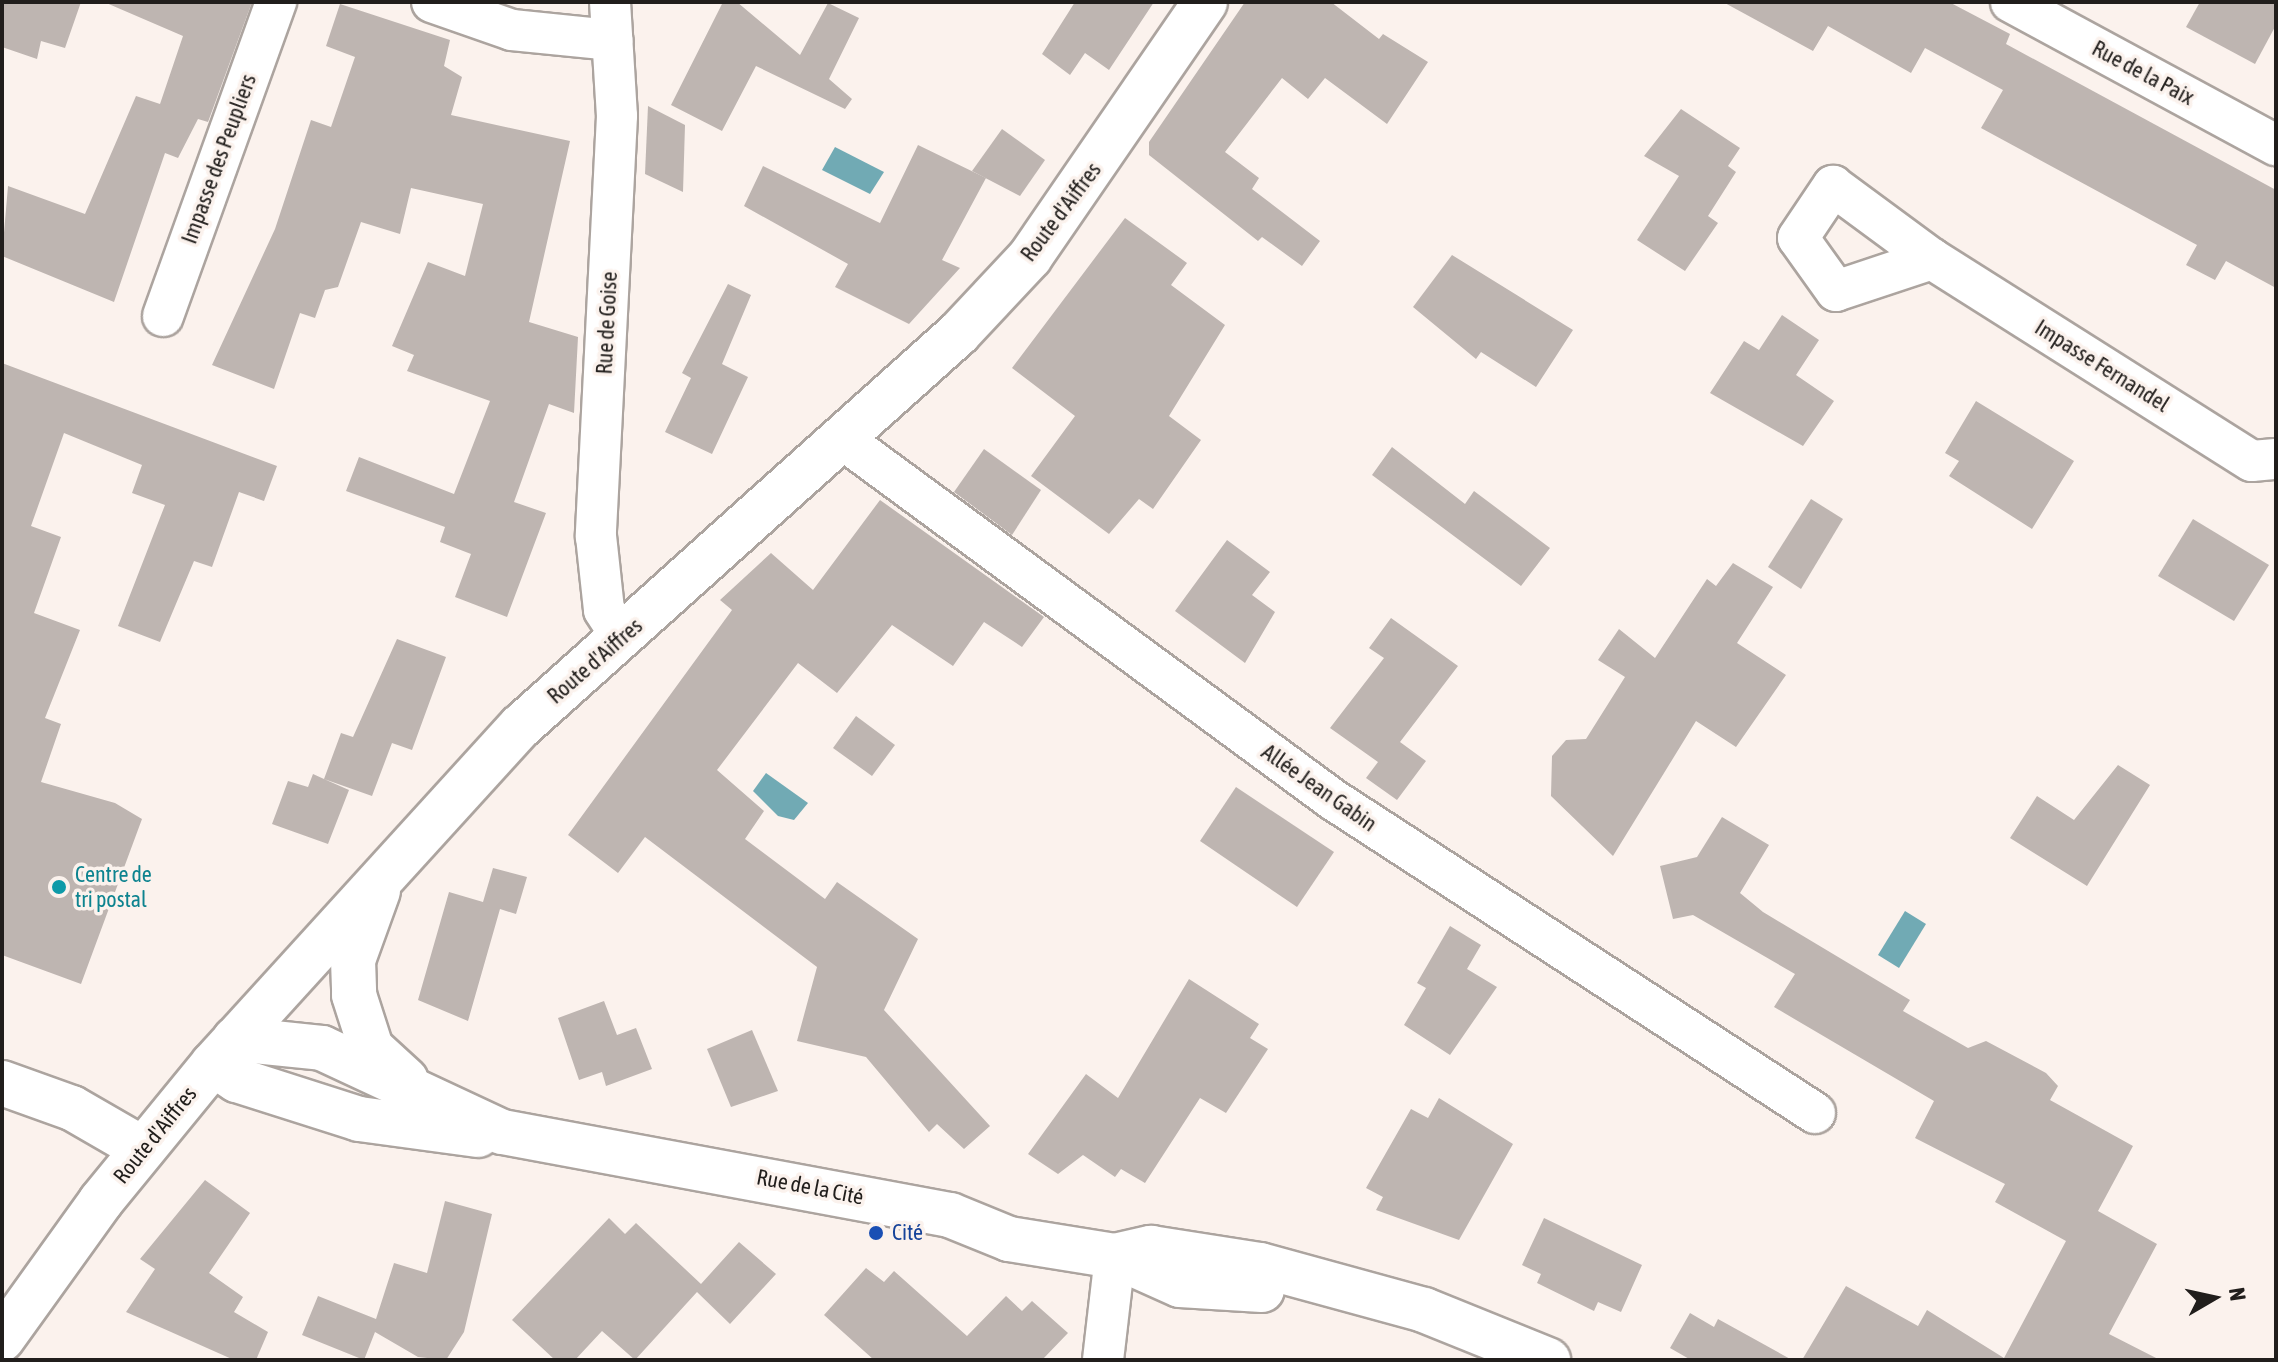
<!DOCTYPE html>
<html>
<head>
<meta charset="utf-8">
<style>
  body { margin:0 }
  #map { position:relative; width:2278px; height:1362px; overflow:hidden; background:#fbf2ed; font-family:"Asap Condensed",sans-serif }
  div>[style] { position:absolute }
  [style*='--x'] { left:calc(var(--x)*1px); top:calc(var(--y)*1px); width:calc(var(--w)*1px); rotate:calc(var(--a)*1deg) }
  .water>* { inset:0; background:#71aab4 }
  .building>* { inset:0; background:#beb5b1 }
  .roads { filter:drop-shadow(2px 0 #aca49f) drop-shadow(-2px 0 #aca49f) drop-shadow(0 2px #aca49f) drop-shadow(0 -2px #aca49f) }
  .street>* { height:40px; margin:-20px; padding:0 20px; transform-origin:20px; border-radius:20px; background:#fff }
  .secondary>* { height:44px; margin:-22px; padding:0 22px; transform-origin:22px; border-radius:22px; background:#fff }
  .dots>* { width:22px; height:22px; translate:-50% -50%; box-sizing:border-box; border:4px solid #fbf2ed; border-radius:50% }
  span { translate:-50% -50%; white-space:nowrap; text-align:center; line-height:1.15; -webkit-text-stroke:7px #fbf2ed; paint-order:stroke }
  .street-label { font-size:22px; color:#211e1c }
  .culture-label { font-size:22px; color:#0d838f }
  .left { translate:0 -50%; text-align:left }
  .transit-label { font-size:22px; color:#164399 }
  .frame { position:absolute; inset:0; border:4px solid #211e1c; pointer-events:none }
  .north { position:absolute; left:2174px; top:1258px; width:80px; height:80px; -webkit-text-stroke:6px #fbf2ed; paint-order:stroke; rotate:81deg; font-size:22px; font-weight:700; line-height:32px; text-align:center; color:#211e1c }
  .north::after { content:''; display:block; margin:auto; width:28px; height:36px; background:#211e1c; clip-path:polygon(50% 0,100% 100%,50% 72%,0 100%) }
</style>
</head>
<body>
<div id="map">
  <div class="water">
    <i style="clip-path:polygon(835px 147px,884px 172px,870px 194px,822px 170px)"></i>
    <i style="clip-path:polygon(766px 773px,808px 803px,794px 820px,778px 816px,753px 791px)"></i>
    <i style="clip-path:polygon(1905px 911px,1926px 924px,1899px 968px,1878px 955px)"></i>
  </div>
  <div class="building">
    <i style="clip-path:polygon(2px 2px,81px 2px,65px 48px,41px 41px,37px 59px,2px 47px)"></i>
    <i style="clip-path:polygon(104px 2px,252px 2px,208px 122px,198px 119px,178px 158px,165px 153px,114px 302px,2px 256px,8px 186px,85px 214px,136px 96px,160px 104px,183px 36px)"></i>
    <i style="clip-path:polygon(723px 2px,737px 2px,800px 55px,828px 3px,859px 18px,829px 79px,852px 99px,845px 109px,756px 66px,722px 131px,671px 105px)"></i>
    <i style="clip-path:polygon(1075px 2px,1154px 2px,1109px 70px,1085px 53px,1070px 75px,1042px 54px)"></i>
    <i style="clip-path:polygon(1245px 2px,1331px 2px,1379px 39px,1383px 34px,1428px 62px,1387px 124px,1325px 78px,1308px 99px,1282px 78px,1225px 152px,1259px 178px,1252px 189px,1320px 241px,1302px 266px,1262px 237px,1258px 241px,1149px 155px,1149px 142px)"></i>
    <i style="clip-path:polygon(1723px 2px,1949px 2px,2010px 34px,2006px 44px,2276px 190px,2276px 288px,2226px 261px,2215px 280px,2186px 265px,2197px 245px,1981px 128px,2003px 90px,1925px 48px,1911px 73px,1828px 26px,1813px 51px)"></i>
    <i style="clip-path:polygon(2200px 2px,2276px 2px,2276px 25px,2255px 64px,2186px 27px)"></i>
    <i style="clip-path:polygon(340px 4px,450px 40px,444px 66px,462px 77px,451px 115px,570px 141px,529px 322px,578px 337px,574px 413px,549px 404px,514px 502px,546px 513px,507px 617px,455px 597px,471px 554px,440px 542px,445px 527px,346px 491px,359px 457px,454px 494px,490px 401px,407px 371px,414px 355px,392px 346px,428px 262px,465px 276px,483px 204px,411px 188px,400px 234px,361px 222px,338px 287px,325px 290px,315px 318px,300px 313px,274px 389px,212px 365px,275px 229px,311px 120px,331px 127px,355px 57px,326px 46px)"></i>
    <i style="clip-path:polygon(648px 106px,685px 125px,683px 192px,645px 174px)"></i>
    <i style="clip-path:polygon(1681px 109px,1740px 148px,1728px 166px,1736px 172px,1708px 216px,1718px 223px,1685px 271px,1637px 240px,1679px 176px,1644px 156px)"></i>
    <i style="clip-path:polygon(1002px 129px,1045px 160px,1020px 196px,972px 171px)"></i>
    <i style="clip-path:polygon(918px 145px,986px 178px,942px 260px,960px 268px,909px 324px,835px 287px,848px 264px,744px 206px,763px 166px,880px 223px)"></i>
    <i style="clip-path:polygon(1125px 218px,1187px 263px,1171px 285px,1225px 325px,1169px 416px,1201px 440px,1153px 509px,1139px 499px,1109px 534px,1031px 476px,1075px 416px,1012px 368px)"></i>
    <i style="clip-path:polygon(1452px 255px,1573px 330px,1536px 387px,1481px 352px,1476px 359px,1413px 307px)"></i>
    <i style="clip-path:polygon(728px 284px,751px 295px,722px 364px,748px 377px,712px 454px,665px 432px,691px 378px,682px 373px)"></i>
    <i style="clip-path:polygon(1782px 315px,1819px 340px,1796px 375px,1834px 401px,1803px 446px,1710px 393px,1744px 341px,1759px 350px)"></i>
    <i style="clip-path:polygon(2px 363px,277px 466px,264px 501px,239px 492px,212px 567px,194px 561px,160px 642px,118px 626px,165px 505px,132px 493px,142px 465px,64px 433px,31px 526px,61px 537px,34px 613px,80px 630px,45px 718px,61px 724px,41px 782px,115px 803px,142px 819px,81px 984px,2px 955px)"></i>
    <i style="clip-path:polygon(1976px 401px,2074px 461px,2032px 529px,1949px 476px,1959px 461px,1945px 453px)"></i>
    <i style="clip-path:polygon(1392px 447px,1465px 504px,1474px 491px,1550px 548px,1521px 586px,1372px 475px)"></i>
    <i style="clip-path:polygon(984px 449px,1041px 490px,1012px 535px,954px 492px)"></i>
    <i style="clip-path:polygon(1811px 499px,1843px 519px,1801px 589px,1768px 567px)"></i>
    <i style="clip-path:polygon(880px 500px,1044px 617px,1022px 647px,984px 622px,953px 666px,892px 625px,837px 693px,798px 663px,717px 770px,764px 811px,745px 839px,825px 899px,837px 882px,918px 939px,884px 1010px,990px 1126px,964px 1149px,937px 1124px,929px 1132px,866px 1057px,797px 1041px,817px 967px,645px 837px,618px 873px,568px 835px,732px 610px,720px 600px,771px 553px,813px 590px)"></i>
    <i style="clip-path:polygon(2193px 519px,2269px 565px,2234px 621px,2158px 576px)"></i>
    <i style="clip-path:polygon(1227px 540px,1270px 572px,1252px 595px,1275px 612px,1245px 663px,1175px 611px)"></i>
    <i style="clip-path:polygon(1733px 563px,1773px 587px,1737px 643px,1786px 675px,1736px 747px,1696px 721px,1613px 856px,1551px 796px,1552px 756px,1566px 740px,1586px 739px,1625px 677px,1598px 660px,1619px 629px,1655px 658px,1707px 579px,1716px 586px)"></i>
    <i style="clip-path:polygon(1391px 618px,1458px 666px,1400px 742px,1426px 761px,1397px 800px,1366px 778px,1378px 762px,1330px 728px,1384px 658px,1369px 648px)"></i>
    <i style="clip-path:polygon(397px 639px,446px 657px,412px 750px,392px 743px,372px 796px,324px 779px,349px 790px,328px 844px,272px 824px,288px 781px,308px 787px,313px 774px,324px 779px,341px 733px,353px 737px)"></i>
    <i style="clip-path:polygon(856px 716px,895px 745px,872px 776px,833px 748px)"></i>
    <i style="clip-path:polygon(2118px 765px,2150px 785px,2087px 886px,2010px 838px,2037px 796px,2074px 820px)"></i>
    <i style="clip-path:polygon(1236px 787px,1334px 852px,1297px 907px,1200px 841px)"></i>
    <i style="clip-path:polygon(1722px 817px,1769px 845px,1740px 893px,1763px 912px,1910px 1000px,1903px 1011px,1968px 1048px,1986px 1041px,2046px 1073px,2058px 1086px,2050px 1100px,2133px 1146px,2098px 1211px,2157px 1244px,2109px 1334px,2160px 1360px,1802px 1360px,1846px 1286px,1918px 1326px,1927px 1310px,2004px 1358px,2066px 1241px,1995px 1202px,2005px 1184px,1915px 1138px,1934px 1101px,1774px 1007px,1795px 974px,1693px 915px,1673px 919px,1660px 866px,1697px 857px)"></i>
    <i style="clip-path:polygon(493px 868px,527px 877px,516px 914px,500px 909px,468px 1021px,418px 1000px,449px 892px,483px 902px)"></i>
    <i style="clip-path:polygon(1450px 926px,1481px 945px,1467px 969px,1497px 987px,1450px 1055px,1404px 1025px,1426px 988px,1417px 983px)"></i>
    <i style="clip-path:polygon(1189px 979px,1259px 1024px,1250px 1038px,1268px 1049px,1226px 1113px,1200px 1098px,1145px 1183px,1121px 1169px,1115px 1177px,1083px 1155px,1058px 1174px,1028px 1154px,1086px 1074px,1118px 1098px)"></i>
    <i style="clip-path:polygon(604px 1001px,617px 1035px,636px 1028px,652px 1069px,606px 1086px,602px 1072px,579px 1080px,558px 1018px)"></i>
    <i style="clip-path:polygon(752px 1030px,778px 1091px,731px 1107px,707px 1049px)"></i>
    <i style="clip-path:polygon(1439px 1098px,1513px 1144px,1459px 1240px,1376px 1210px,1383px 1197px,1366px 1188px,1411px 1109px,1428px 1118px)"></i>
    <i style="clip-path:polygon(205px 1180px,250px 1213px,209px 1273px,243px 1297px,234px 1312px,268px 1332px,256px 1360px,234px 1360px,126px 1312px,155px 1269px,140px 1259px)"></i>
    <i style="clip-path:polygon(445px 1201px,492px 1214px,464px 1332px,446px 1360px,418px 1357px,375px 1332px,364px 1360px,302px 1335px,318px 1296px,376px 1319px,394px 1263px,427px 1273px)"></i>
    <i style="clip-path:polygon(609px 1218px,625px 1234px,636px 1223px,701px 1284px,739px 1242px,776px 1274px,730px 1324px,697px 1292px,635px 1360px,602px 1331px,575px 1360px,555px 1360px,512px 1320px)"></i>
    <i style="clip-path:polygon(1544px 1218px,1642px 1265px,1621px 1312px,1598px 1302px,1594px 1311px,1537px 1283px,1541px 1274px,1522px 1265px)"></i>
    <i style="clip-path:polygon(866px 1268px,884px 1282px,894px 1271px,967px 1336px,1006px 1296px,1022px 1311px,1032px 1301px,1068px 1333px,1042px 1360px,874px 1360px,824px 1315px)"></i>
    <i style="clip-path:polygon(1690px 1313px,1714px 1327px,1718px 1319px,1792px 1360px,1691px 1360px,1670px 1348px)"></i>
  </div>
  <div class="roads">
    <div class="street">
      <i style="--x:432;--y:2;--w:85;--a:19.3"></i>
      <i style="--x:512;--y:30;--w:101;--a:5.7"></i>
      <i style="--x:610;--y:2;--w:114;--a:86.5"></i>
      <i style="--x:617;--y:116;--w:421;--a:92.9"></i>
      <i style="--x:596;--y:536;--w:74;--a:83.8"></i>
      <i style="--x:604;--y:610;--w:33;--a:57"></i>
      <i style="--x:2011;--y:2;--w:301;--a:28.4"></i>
      <i style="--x:1932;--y:259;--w:101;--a:161.6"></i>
      <i style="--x:1836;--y:291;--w:65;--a:-125.6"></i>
      <i style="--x:1798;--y:238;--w:63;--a:-56.1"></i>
      <i style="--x:1833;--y:186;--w:123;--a:36.4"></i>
      <i style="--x:1932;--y:259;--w:378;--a:32.3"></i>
      <i style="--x:2252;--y:461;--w:24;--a:-5"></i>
      <i style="--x:163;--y:316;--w:334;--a:-70.2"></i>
      <i style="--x:841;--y:438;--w:609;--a:36.32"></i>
      <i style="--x:1332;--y:799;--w:576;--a:33.03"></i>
      <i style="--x:1103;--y:1360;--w:105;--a:-83.4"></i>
    </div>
    <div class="secondary">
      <i style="--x:378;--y:891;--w:73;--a:109.9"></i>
      <i style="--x:353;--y:960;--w:35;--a:88"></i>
      <i style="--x:354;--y:995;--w:56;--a:72.2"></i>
      <i style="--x:371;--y:1048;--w:47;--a:42.4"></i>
      <i style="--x:235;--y:1039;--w:87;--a:5.9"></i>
      <i style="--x:322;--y:1048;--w:199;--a:25"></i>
      <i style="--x:502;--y:1132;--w:456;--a:10.5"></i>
      <i style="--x:950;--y:1215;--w:64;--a:22.1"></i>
      <i style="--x:1009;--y:1239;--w:107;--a:9.1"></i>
      <i style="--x:1115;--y:1256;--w:37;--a:-13"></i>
      <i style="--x:1151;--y:1248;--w:110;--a:8.9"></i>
      <i style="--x:1260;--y:1265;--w:170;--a:15.3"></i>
      <i style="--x:1424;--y:1310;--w:134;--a:22"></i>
      <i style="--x:213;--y:1064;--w:29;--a:34"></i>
      <i style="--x:237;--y:1080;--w:128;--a:17.7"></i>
      <i style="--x:359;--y:1119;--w:120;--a:7.7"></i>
      <i style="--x:2;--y:1083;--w:74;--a:19.7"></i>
      <i style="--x:72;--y:1108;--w:82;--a:30"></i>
      <i style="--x:1117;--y:1257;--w:69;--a:24"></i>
      <i style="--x:1180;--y:1285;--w:82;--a:3.5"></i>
      <i style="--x:2;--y:1339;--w:170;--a:-54.3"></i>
      <i style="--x:101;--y:1201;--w:177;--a:-50.7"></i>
      <i style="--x:213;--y:1064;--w:457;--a:-47.7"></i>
      <i style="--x:521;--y:726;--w:588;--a:-41.9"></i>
      <i style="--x:959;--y:333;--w:104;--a:-46.9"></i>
      <i style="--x:1030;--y:257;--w:309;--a:-55.5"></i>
    </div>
  </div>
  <div class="dots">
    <i style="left:59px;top:887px;background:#0f9aa8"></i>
    <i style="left:876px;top:1233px;background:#1a4fb4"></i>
  </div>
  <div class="street-label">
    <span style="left:2143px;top:73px;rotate:28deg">Rue de la Paix</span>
    <span style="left:219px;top:159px;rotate:-70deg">Impasse des Peupliers</span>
    <span style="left:1061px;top:212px;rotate:-53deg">Route d'Aiffres</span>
    <span style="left:607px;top:323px;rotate:-87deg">Rue de Goise</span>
    <span style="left:2102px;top:366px;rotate:32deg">Impasse Fernandel</span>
    <span style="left:595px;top:661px;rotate:-41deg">Route d'Aiffres</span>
    <span style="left:1319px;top:788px;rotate:35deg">Allée Jean Gabin</span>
    <span style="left:155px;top:1135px;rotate:-51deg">Route d'Aiffres</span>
    <span style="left:810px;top:1187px;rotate:11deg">Rue de la Cité</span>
  </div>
  <div class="culture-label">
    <span class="left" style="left:75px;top:887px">Centre de<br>tri postal</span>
  </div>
  <div class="transit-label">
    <span class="left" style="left:892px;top:1233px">Cité</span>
  </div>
  <div class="frame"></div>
  <div class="north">N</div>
</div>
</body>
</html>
